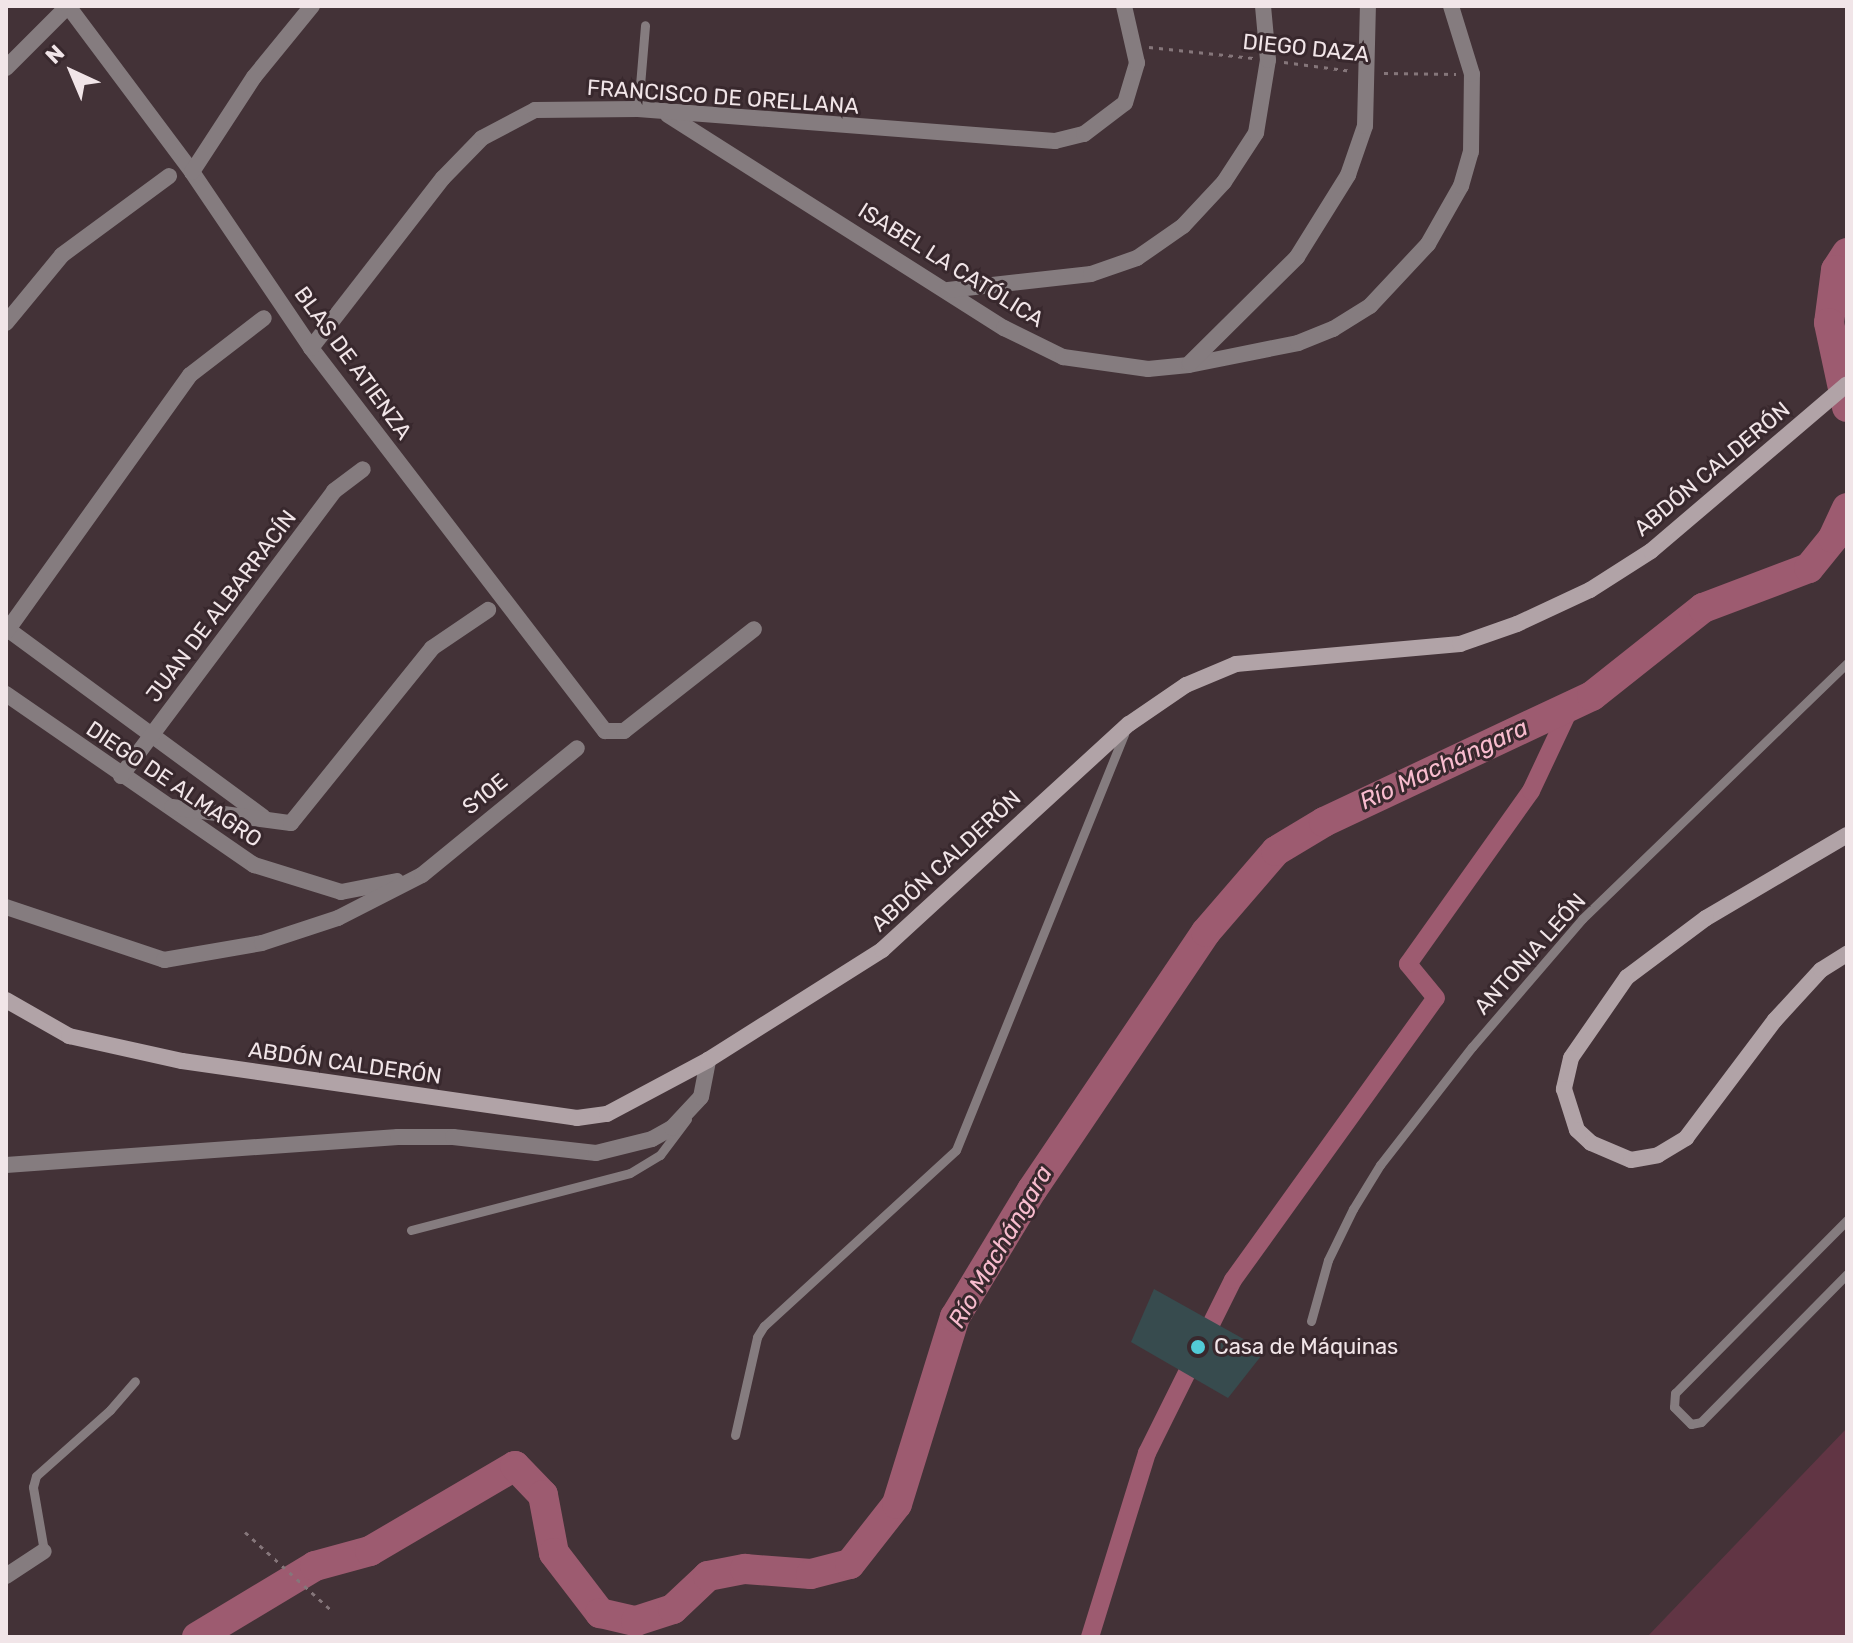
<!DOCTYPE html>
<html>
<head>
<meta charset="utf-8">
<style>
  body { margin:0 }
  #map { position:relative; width:1853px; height:1643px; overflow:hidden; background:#433237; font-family:Rubik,sans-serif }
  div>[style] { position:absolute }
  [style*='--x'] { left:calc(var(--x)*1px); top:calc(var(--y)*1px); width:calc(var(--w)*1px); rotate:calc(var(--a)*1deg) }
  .green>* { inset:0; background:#613544 }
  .canal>* { height:18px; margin:-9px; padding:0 9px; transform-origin:9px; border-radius:9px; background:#9d5b70 }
  .river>* { height:30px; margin:-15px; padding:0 15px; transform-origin:15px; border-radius:15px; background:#9d5b70 }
  .building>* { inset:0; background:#374b4e }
  .path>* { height:3px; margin-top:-1.5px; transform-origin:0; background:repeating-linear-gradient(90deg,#85767a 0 4px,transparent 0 10px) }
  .lane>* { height:9px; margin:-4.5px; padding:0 4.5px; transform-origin:4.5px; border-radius:4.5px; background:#857c7f }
  .street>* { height:16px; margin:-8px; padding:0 8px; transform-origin:8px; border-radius:8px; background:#857c7f }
  .secondary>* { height:16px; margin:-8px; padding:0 8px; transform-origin:8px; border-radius:8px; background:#b1a3a7 }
  .dots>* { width:22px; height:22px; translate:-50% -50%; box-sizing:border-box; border:4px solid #38282d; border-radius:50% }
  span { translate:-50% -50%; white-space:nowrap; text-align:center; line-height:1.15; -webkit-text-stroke:6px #38282d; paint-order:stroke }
  .street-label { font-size:22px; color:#f1e5e8 }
  .poi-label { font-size:22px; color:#f1e5e8 }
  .left { translate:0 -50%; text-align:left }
  .water-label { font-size:24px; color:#f8bcce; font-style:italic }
  .frame { position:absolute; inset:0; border:8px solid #f1e5e8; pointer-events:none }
  .north { position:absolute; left:32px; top:32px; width:80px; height:80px; -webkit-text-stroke:6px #38282d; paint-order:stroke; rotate:316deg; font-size:22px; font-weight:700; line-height:32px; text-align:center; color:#f1e5e8 }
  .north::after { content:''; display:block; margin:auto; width:28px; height:36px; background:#f1e5e8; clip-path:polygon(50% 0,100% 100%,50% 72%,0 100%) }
</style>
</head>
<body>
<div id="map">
  <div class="green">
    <i style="clip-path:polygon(1847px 1428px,1847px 1637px,1647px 1637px)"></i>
  </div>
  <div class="canal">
    <i style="--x:1090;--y:1637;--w:193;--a:-72.8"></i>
    <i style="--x:1147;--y:1453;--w:193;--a:-63.6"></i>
    <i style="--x:1233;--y:1280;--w:347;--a:-54.3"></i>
    <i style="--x:1436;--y:998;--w:44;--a:-129.5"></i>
    <i style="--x:1408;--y:964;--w:212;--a:-54.6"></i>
    <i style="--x:1531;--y:791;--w:94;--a:-64.8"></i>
  </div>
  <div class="river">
    <i style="--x:1847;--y:253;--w:20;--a:123"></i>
    <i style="--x:1836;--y:270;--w:53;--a:97.5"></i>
    <i style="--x:1829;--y:323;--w:86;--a:77.9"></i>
    <i style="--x:197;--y:1637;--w:138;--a:-31"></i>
    <i style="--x:315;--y:1566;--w:57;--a:-15.3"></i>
    <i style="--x:370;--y:1551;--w:168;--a:-30.4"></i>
    <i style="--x:515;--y:1466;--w:40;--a:46"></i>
    <i style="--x:543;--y:1495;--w:59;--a:79.3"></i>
    <i style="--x:554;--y:1553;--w:76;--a:52.5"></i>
    <i style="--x:600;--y:1613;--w:37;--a:13"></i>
    <i style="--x:636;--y:1621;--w:39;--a:-18"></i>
    <i style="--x:673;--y:1609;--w:48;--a:-43.3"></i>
    <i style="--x:708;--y:1576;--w:38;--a:-11"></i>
    <i style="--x:745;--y:1569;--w:66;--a:4.3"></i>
    <i style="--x:811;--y:1574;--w:40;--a:-14.4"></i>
    <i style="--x:850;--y:1564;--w:76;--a:-51.9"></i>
    <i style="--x:897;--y:1504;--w:196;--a:-72.8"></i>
    <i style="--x:955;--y:1317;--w:149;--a:-58.8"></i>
    <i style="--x:1032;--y:1190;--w:311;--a:-56"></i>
    <i style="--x:1206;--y:932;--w:107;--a:-49.2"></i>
    <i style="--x:1276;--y:851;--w:56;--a:-31.1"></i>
    <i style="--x:1324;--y:822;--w:296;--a:-25.2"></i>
    <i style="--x:1592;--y:696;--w:142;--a:-38.4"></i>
    <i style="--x:1703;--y:608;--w:113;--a:-20.7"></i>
    <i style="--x:1809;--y:568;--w:38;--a:-51"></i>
    <i style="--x:1833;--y:538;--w:33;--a:-65"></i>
  </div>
  <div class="building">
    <i style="clip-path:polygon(1154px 1289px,1265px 1351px,1228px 1398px,1131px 1342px)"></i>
  </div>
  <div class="path">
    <i style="--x:1149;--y:47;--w:105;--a:6"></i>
    <i style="--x:1284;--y:62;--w:69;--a:7.5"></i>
    <i style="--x:1384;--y:73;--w:72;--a:0.8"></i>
    <i style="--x:245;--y:1532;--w:118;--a:42.2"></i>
  </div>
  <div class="lane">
    <i style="--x:638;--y:109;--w:84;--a:-85.2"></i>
    <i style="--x:1847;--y:1220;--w:244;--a:134.8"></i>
    <i style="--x:1675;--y:1393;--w:14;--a:94"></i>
    <i style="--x:1674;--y:1407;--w:24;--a:45"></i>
    <i style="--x:1691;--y:1424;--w:10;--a:-11"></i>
    <i style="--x:1701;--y:1422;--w:208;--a:-45.4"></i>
    <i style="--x:411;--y:1230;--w:226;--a:-14.6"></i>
    <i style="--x:630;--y:1173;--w:35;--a:-31"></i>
    <i style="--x:660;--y:1155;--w:45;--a:-53.1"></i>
    <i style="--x:1311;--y:1321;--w:63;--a:-74.4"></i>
    <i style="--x:1328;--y:1260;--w:57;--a:-63.9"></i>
    <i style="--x:1353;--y:1209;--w:52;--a:-58.5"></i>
    <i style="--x:1380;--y:1165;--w:150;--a:-52.1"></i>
    <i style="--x:1472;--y:1047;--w:169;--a:-49.3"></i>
    <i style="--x:1582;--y:919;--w:368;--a:-44"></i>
    <i style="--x:735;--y:1435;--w:100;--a:-77.3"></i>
    <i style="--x:757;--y:1337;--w:13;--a:-58"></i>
    <i style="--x:764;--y:1326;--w:260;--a:-42.5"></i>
    <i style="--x:956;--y:1150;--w:449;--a:-68"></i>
    <i style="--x:44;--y:1551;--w:65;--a:-99.8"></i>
    <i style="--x:33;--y:1487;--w:11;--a:-75"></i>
    <i style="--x:36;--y:1476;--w:99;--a:-41.7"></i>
    <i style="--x:110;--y:1410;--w:38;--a:-49"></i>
  </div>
  <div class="street">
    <i style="--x:6;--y:68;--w:88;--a:-45"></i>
    <i style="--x:68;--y:6;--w:207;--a:53.2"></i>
    <i style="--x:192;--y:172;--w:212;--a:55.9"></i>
    <i style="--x:311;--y:348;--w:483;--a:52.5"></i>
    <i style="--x:605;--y:731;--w:19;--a:0"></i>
    <i style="--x:624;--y:731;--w:165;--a:-38.1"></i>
    <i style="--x:668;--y:115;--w:398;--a:32.4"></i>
    <i style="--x:1004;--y:328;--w:66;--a:26.2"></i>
    <i style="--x:1063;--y:357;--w:86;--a:8"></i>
    <i style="--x:1148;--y:369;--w:41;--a:-5.6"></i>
    <i style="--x:1189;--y:365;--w:111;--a:-11.4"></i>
    <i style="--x:1298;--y:343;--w:38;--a:-22"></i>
    <i style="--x:1333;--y:329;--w:44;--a:-31.9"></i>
    <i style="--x:1370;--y:306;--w:85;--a:-46.9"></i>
    <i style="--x:1428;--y:244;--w:67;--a:-60.4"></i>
    <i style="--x:1461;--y:186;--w:35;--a:-74"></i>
    <i style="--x:1471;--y:152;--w:78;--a:-89.3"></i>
    <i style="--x:1472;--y:74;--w:71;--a:-107.2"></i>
    <i style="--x:192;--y:172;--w:113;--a:-56.9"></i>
    <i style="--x:254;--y:77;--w:92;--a:-50.8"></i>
    <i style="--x:948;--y:290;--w:144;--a:-6.4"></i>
    <i style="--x:1091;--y:274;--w:49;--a:-19.2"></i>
    <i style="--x:1137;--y:258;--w:56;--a:-34.8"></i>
    <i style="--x:1183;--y:226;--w:60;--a:-47"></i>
    <i style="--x:1224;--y:182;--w:59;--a:-56.9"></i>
    <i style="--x:1256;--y:133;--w:74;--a:-80.7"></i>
    <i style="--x:1268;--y:60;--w:54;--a:-95.3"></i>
    <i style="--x:6;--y:323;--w:88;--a:-50.5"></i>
    <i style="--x:62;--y:255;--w:133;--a:-36.4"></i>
    <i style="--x:311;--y:348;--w:215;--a:-52.2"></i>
    <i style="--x:443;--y:178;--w:56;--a:-45.7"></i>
    <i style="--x:482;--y:138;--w:60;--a:-27.8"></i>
    <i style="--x:535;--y:110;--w:103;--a:-0.6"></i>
    <i style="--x:638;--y:109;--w:418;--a:4.4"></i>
    <i style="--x:1055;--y:141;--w:30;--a:-14"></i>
    <i style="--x:1084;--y:134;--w:51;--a:-37.1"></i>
    <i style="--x:1125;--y:103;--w:42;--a:-73.3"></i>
    <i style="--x:1137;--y:63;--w:58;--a:-102.8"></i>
    <i style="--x:1190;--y:363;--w:151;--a:-44.7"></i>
    <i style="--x:1297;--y:257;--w:97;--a:-58.1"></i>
    <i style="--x:1348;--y:175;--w:52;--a:-70.9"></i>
    <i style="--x:1365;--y:126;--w:120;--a:-88.6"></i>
    <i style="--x:6;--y:628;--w:319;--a:36.3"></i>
    <i style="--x:6;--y:632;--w:316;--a:-54.4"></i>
    <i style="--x:190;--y:375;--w:93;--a:-37.6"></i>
    <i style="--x:6;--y:694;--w:301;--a:34.6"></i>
    <i style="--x:254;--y:865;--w:91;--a:17.2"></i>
    <i style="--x:341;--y:892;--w:57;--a:-11.1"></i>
    <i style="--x:121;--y:776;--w:356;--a:-53.2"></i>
    <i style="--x:334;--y:491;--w:36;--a:-37"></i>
    <i style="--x:172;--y:807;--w:120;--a:7.7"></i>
    <i style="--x:291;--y:823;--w:225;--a:-51.1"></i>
    <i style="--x:432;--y:648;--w:68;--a:-34.2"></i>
    <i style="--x:6;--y:907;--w:167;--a:18.5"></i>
    <i style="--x:164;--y:960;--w:99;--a:-9.8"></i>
    <i style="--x:262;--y:943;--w:80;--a:-18.2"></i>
    <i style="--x:338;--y:918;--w:94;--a:-27.1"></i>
    <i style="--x:422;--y:875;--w:200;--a:-39.3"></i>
    <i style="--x:6;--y:1165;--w:393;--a:-4.1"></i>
    <i style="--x:398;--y:1137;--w:55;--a:0"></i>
    <i style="--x:453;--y:1137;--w:144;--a:6.4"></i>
    <i style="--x:596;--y:1153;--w:58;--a:-14"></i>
    <i style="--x:652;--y:1139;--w:23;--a:-29"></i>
    <i style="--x:672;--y:1128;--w:42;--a:-46.9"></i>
    <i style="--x:701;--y:1097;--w:38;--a:-79"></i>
    <i style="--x:6;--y:1576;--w:45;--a:-33.3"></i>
  </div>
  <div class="secondary">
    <i style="--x:1847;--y:835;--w:164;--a:149.5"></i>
    <i style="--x:1706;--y:918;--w:99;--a:143.2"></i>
    <i style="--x:1627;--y:977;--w:98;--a:124.7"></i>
    <i style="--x:1571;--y:1058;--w:32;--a:103"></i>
    <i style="--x:1564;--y:1089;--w:43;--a:72.4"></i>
    <i style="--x:1577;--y:1130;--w:19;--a:43"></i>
    <i style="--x:1591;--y:1143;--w:43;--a:23"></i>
    <i style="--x:1631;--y:1160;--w:27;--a:-10"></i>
    <i style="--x:1658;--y:1155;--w:33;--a:-31"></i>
    <i style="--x:1686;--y:1138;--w:148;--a:-53"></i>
    <i style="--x:1775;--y:1020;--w:68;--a:-47.4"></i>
    <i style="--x:1821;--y:970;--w:31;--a:-32"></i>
    <i style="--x:6;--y:1000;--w:73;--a:29.7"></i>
    <i style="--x:69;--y:1036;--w:116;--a:12.5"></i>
    <i style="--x:182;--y:1061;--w:399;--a:8.2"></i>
    <i style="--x:577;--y:1118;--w:30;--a:-8"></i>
    <i style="--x:607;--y:1114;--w:115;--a:-28.1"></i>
    <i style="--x:708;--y:1060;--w:206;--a:-32.3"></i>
    <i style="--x:882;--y:950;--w:335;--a:-42.5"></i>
    <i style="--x:1129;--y:724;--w:69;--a:-34.4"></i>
    <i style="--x:1186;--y:685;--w:54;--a:-22.8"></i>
    <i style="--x:1236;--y:664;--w:225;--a:-5.1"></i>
    <i style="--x:1460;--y:644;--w:60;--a:-19.3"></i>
    <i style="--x:1517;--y:624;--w:81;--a:-25"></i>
    <i style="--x:1590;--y:590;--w:72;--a:-32.6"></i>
    <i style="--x:1651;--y:551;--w:257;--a:-40.4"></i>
  </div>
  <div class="dots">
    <i style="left:1198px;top:1347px;background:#52cbd7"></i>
  </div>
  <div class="street-label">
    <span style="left:1306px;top:48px;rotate:6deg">DIEGO DAZA</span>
    <span style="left:723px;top:97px;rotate:4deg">FRANCISCO DE ORELLANA</span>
    <span style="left:951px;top:265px;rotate:32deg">ISABEL LA CATÓLICA</span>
    <span style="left:353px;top:363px;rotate:54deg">BLAS DE ATIENZA</span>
    <span style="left:1712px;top:469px;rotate:-40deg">ABDÓN CALDERÓN</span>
    <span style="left:221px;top:606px;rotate:-53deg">JUAN DE ALBARRACÍN</span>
    <span style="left:174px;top:784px;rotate:34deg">DIEGO DE ALMAGRO</span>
    <span style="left:485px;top:794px;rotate:-39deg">S10E</span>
    <span style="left:946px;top:861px;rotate:-43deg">ABDÓN CALDERÓN</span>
    <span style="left:1530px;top:954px;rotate:-48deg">ANTONIA LEÓN</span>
    <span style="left:345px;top:1063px;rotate:8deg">ABDÓN CALDERÓN</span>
  </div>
  <div class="poi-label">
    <span class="left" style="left:1214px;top:1347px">Casa de Máquinas</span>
  </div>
  <div class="water-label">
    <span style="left:1444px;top:765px;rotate:-25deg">Río Machángara</span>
    <span style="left:1001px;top:1247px;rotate:-60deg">Río Machángara</span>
  </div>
  <div class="frame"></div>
  <div class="north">N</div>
</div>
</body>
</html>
